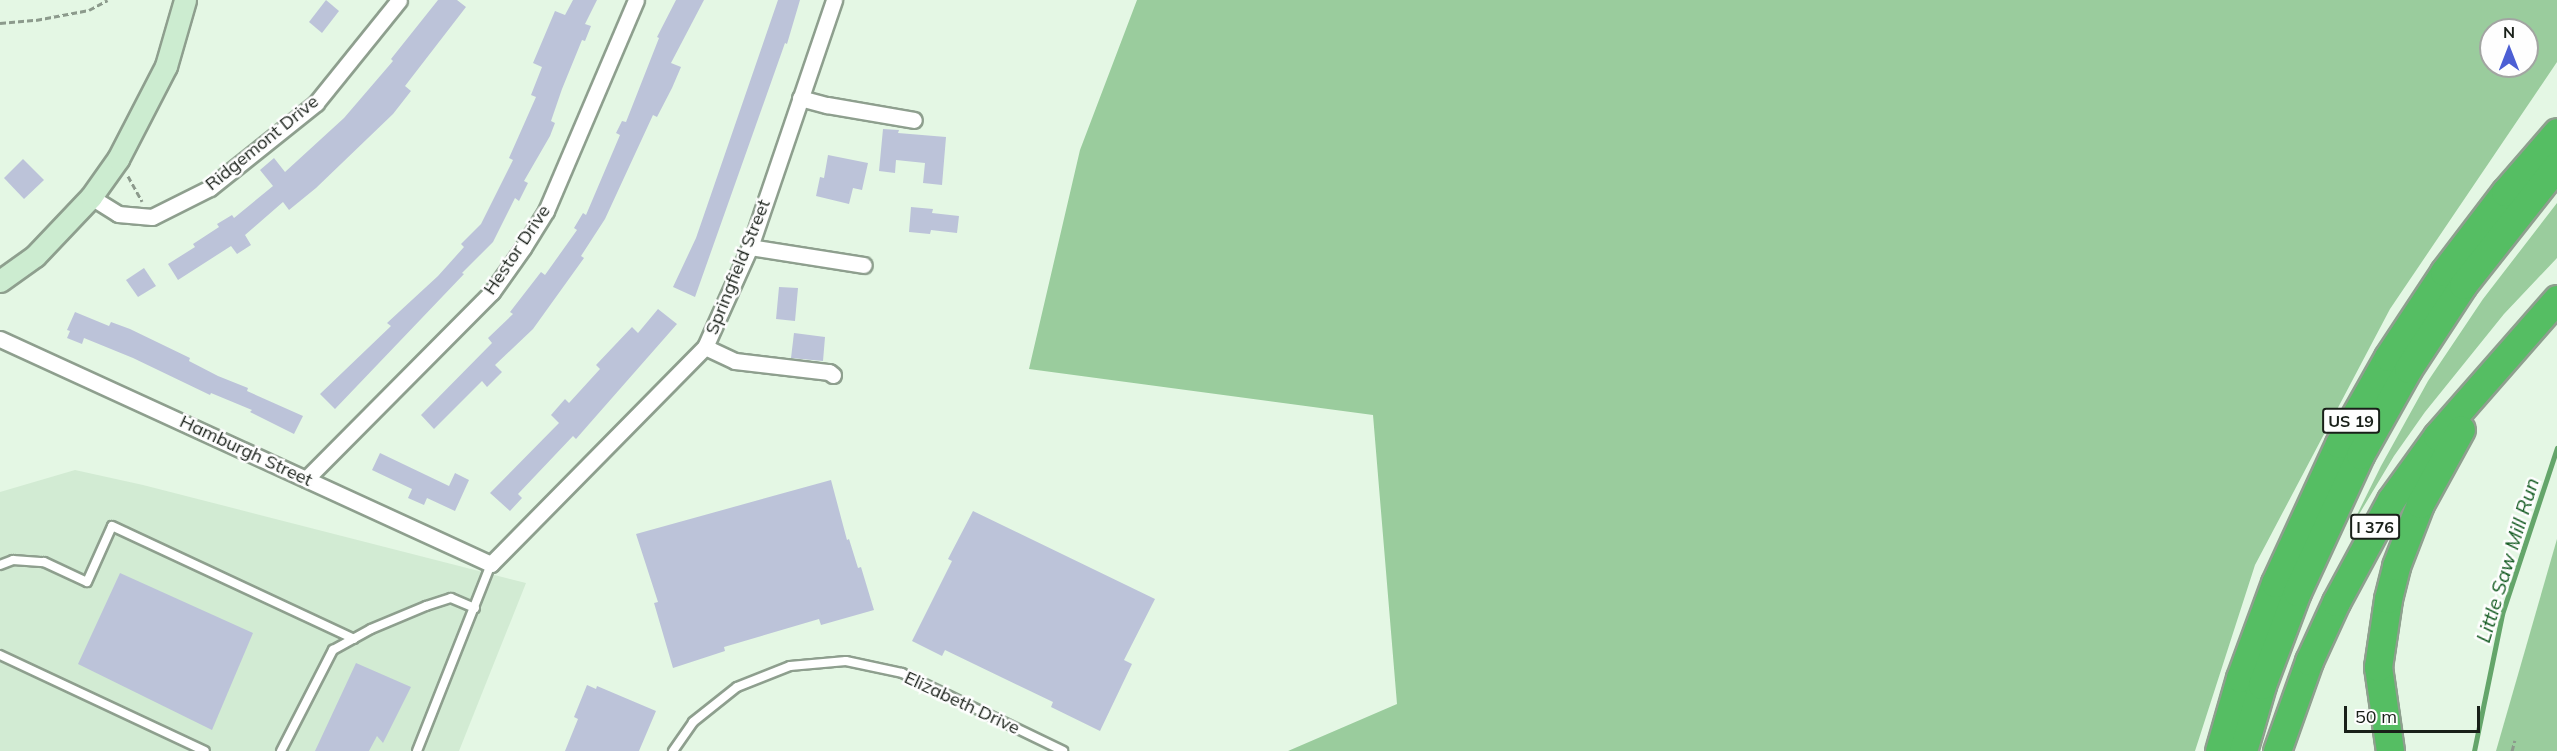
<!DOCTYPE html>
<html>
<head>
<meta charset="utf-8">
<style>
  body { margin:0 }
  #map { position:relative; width:2557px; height:751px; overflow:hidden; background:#e4f7e4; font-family:Mulish,sans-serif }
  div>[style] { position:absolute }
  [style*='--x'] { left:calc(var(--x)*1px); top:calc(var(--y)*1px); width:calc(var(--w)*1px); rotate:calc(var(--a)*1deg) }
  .built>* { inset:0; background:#d2ebd3 }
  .green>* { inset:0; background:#9acc9d }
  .stream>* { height:5px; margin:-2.5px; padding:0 2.5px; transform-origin:2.5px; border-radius:2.5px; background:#64a56a }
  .building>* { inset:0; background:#bcc3d9 }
  .path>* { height:3px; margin-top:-1.5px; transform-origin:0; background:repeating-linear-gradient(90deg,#8c9a8c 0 6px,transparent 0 9px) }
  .roads { filter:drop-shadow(2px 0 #8e9f8e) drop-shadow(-2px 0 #8e9f8e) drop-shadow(0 2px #8e9f8e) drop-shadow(0 -2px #8e9f8e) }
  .lane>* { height:8px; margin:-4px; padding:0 4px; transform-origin:4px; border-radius:4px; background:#fff }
  .street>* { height:15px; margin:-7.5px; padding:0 7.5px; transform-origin:7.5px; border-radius:7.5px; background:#fff }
  .secondary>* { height:21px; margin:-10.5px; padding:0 10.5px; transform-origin:10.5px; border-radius:10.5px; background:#ccecd0 }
  .highway>* { height:27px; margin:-13.5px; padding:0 13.5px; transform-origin:13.5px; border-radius:13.5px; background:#55be63 }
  span { translate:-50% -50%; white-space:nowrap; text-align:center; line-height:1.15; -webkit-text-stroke:5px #fefefe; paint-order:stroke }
  .shield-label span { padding:2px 4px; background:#fefefe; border:2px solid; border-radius:4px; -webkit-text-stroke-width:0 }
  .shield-label { font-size:16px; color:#192019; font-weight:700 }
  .street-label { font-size:18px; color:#192019 }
  .water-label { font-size:20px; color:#145b22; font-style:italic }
  .north { position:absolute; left:2479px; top:18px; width:60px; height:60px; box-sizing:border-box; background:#fefefe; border:2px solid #a2a5a2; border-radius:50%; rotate:0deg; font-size:16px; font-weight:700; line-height:24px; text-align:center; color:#192019 }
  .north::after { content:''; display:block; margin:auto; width:21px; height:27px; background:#4c5fd4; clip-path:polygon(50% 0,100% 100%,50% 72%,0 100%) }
  .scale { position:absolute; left:2344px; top:706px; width:136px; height:27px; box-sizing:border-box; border:3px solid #192019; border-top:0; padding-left:8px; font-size:18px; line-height:21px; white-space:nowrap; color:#192019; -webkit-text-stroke:4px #fefefe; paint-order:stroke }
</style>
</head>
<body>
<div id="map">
  <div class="built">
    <i style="clip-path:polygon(75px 470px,143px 485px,526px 583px,459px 751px,0 751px,0 492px)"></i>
  </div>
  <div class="green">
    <i style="clip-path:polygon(evenodd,1137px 0,2557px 0,2557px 62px,2390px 309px,2255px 565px,2195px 751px,1288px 751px,1397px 704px,1373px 415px,1029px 369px,1080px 150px,1137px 0,2491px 30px,2527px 30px,2527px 66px,2491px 66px,2491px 30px)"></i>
    <i style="clip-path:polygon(2557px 203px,2557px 258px,2504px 314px,2425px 412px,2394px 456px,2349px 531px,2381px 466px,2428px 381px,2483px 299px)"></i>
    <i style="clip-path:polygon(2557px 539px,2557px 751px,2496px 751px)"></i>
  </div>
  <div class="stream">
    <i style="--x:2474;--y:751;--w:140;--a:-78.4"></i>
    <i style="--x:2502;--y:614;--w:175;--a:-71.7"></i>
  </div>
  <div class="building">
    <i style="clip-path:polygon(326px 0,339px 11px,322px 33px,309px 22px)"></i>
    <i style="clip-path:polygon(438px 0,457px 0,466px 7px,405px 86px,411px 91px,393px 114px,316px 188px,289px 210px,283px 202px,245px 235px,251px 245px,237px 254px,231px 246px,178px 280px,168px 264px,195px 247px,193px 244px,219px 227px,217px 224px,232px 215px,234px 218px,273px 186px,260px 170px,274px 158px,285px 172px,344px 118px,393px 61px,391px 59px)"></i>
    <i style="clip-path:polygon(573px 0,597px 0,585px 24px,591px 26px,585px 41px,582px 40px,562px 89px,551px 121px,555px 123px,550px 136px,524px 181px,528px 183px,519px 201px,515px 198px,493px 242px,462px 273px,464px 274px,335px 409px,320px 394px,391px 326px,387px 323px,438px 276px,464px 247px,461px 244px,481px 224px,513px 160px,509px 158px,536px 97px,531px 95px,542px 67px,533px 63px,555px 11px,565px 15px)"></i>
    <i style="clip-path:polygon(676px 0,704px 0,671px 63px,681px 67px,672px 88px,657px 117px,653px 115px,605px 219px,581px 256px,584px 258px,533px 329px,495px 365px,502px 372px,487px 387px,482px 381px,434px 429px,421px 415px,492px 343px,488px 338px,513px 314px,510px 312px,541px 272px,545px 275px,577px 230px,574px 228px,583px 213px,586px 215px,620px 135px,616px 133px,622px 121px,626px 122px,659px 38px,657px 37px)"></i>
    <i style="clip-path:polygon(778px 0,800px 0,787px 44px,785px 43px,695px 297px,673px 287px,696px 238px)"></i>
    <i style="clip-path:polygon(883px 129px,899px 130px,898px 133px,946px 137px,942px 185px,923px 183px,925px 163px,896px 160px,895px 173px,879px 171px)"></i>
    <i style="clip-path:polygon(828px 155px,868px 163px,862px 190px,853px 188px,849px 204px,816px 196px,820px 177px,824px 178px)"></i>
    <i style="clip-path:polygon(23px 159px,44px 180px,24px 199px,4px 178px)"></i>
    <i style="clip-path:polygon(911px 207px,933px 209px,932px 213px,959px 216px,957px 233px,931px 230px,930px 234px,909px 232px)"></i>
    <i style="clip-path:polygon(144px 268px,156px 286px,138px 297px,126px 280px)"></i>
    <i style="clip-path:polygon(779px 287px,798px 288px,795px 321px,776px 319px)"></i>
    <i style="clip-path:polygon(658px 309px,677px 324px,590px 423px,576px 439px,573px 436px,518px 494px,522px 498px,510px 511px,490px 493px,559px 423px,551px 415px,565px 399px,569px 403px,600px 369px,596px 365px,632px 327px,638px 333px)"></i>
    <i style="clip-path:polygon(75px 312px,109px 326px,111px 322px,130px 329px,190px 358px,189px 361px,218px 376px,248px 388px,247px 391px,303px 416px,294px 434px,250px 412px,252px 410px,211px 393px,210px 395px,133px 358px,84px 338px,82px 344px,67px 338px,70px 331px,67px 330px)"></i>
    <i style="clip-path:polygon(794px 333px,825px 337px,823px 361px,791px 358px)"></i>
    <i style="clip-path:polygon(380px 453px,449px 486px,455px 473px,469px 480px,455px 511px,427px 498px,424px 505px,408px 498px,412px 489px,372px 470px)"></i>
    <i style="clip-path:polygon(831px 480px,847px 540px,849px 539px,858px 568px,861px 567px,874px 610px,821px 625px,819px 619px,724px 647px,725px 651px,673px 668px,654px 603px,658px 602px,636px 534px)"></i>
    <i style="clip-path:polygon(973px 511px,1155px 599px,1124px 660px,1132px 664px,1100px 731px,1051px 707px,1053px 702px,945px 650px,942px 656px,912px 641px,952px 561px,948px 559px)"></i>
    <i style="clip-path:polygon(120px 573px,253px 633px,212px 730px,78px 664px)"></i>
    <i style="clip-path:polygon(356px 663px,411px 687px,383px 743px,377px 736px,369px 751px,315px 751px)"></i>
    <i style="clip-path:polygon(587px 685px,596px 689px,597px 686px,656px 711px,639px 751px,565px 751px,578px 719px,574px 717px)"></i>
  </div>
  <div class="path">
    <i style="--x:0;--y:23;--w:36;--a:-5"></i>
    <i style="--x:36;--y:20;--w:54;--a:-10.7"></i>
    <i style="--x:89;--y:10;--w:21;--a:-28"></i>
    <i style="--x:128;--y:176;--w:29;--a:61"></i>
    <i style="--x:2512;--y:751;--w:11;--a:-75"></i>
  </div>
  <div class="roads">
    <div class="lane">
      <i style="--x:0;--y:565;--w:14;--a:-21"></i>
      <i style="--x:13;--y:560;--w:31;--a:4"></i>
      <i style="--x:44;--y:562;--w:47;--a:24.9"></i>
      <i style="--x:87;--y:582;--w:61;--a:-65.9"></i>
      <i style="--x:112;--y:526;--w:267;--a:25"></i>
      <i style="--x:0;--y:655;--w:226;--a:25.1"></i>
      <i style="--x:281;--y:751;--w:114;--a:-62.8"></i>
      <i style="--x:333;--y:650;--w:43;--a:-28.9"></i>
      <i style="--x:371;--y:629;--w:60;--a:-22.7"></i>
      <i style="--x:426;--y:606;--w:26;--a:-18"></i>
      <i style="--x:451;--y:598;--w:26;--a:23"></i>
      <i style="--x:417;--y:751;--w:201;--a:-68.4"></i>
      <i style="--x:673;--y:751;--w:35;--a:-55"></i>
      <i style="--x:693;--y:722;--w:56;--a:-38.5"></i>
      <i style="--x:737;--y:687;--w:57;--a:-21.6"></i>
      <i style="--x:790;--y:666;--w:56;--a:-5.1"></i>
      <i style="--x:846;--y:661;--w:57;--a:12.1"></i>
      <i style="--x:902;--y:673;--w:179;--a:25.8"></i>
    </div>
    <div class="street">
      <i style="--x:800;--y:98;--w:28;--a:15"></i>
      <i style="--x:827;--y:105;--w:88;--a:9.8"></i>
      <i style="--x:91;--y:197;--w:32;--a:32"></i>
      <i style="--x:118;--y:214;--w:34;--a:5"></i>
      <i style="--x:152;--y:217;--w:65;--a:-26.6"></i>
      <i style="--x:210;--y:188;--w:136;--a:-38.7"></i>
      <i style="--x:316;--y:103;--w:132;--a:-51.1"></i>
      <i style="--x:750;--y:247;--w:115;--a:9"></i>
      <i style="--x:0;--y:339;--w:540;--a:24.62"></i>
      <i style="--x:491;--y:564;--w:305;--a:-45.4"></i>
      <i style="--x:705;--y:347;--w:110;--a:-65.8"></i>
      <i style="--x:750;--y:247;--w:261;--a:-71.2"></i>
      <i style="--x:705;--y:347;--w:33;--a:25"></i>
      <i style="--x:735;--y:361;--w:95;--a:6.7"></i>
      <i style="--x:829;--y:372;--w:5;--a:37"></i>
      <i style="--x:306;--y:479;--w:264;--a:-45.2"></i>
      <i style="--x:492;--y:292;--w:54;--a:-54.8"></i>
      <i style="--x:523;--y:248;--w:44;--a:-58.1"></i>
      <i style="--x:546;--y:211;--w:229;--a:-66.9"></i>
    </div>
    <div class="secondary">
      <i style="--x:0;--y:281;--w:43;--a:-35.5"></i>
      <i style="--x:35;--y:256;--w:81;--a:-46.5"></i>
      <i style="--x:91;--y:197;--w:47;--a:-54.6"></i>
      <i style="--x:118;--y:159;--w:105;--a:-62.7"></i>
      <i style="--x:166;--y:66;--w:69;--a:-73.9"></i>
    </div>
    <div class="highway">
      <i style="--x:2219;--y:751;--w:76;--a:-74"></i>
      <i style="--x:2240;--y:678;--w:101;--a:-69.8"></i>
      <i style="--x:2275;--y:583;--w:153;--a:-65.3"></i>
      <i style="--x:2339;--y:444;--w:100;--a:-60.6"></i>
      <i style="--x:2388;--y:357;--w:102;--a:-56.6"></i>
      <i style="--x:2444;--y:272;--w:101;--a:-52.7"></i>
      <i style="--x:2505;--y:192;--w:79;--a:-49.1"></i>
      <i style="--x:2243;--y:751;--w:69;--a:-73.9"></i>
      <i style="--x:2262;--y:685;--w:99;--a:-69.4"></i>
      <i style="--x:2297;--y:592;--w:151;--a:-65.3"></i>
      <i style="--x:2360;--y:455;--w:98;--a:-60.8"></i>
      <i style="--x:2408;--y:369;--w:100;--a:-56.8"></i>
      <i style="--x:2463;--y:285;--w:152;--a:-51.7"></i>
      <i style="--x:2277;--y:751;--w:96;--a:-70.4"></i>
      <i style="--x:2309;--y:661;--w:65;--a:-65.4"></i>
      <i style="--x:2336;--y:602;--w:116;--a:-61.7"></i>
      <i style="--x:2391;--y:500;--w:79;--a:-54.3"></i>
      <i style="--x:2437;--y:436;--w:182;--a:-48.8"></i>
      <i style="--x:2390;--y:751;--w:85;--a:-98.1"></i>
      <i style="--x:2378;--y:667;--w:69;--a:-81.6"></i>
      <i style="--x:2388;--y:599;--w:34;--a:-76"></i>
      <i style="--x:2396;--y:566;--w:66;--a:-68.8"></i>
      <i style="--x:2420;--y:504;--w:85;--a:-61.3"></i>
    </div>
  </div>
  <div class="shield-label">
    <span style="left:2351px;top:421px">US 19</span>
    <span style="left:2375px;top:527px">I 376</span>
  </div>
  <div class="street-label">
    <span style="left:262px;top:143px;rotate:-39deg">Ridgemont Drive</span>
    <span style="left:517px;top:250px;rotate:-56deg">Hestor Drive</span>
    <span style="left:738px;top:267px;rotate:-68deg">Springfield Street</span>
    <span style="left:246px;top:451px;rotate:25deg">Hamburgh Street</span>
    <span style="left:962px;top:703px;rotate:25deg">Elizabeth Drive</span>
  </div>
  <div class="water-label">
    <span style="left:2507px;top:560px;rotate:-73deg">Little Saw Mill Run</span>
  </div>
  <div class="north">N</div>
  <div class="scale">50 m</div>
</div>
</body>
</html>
